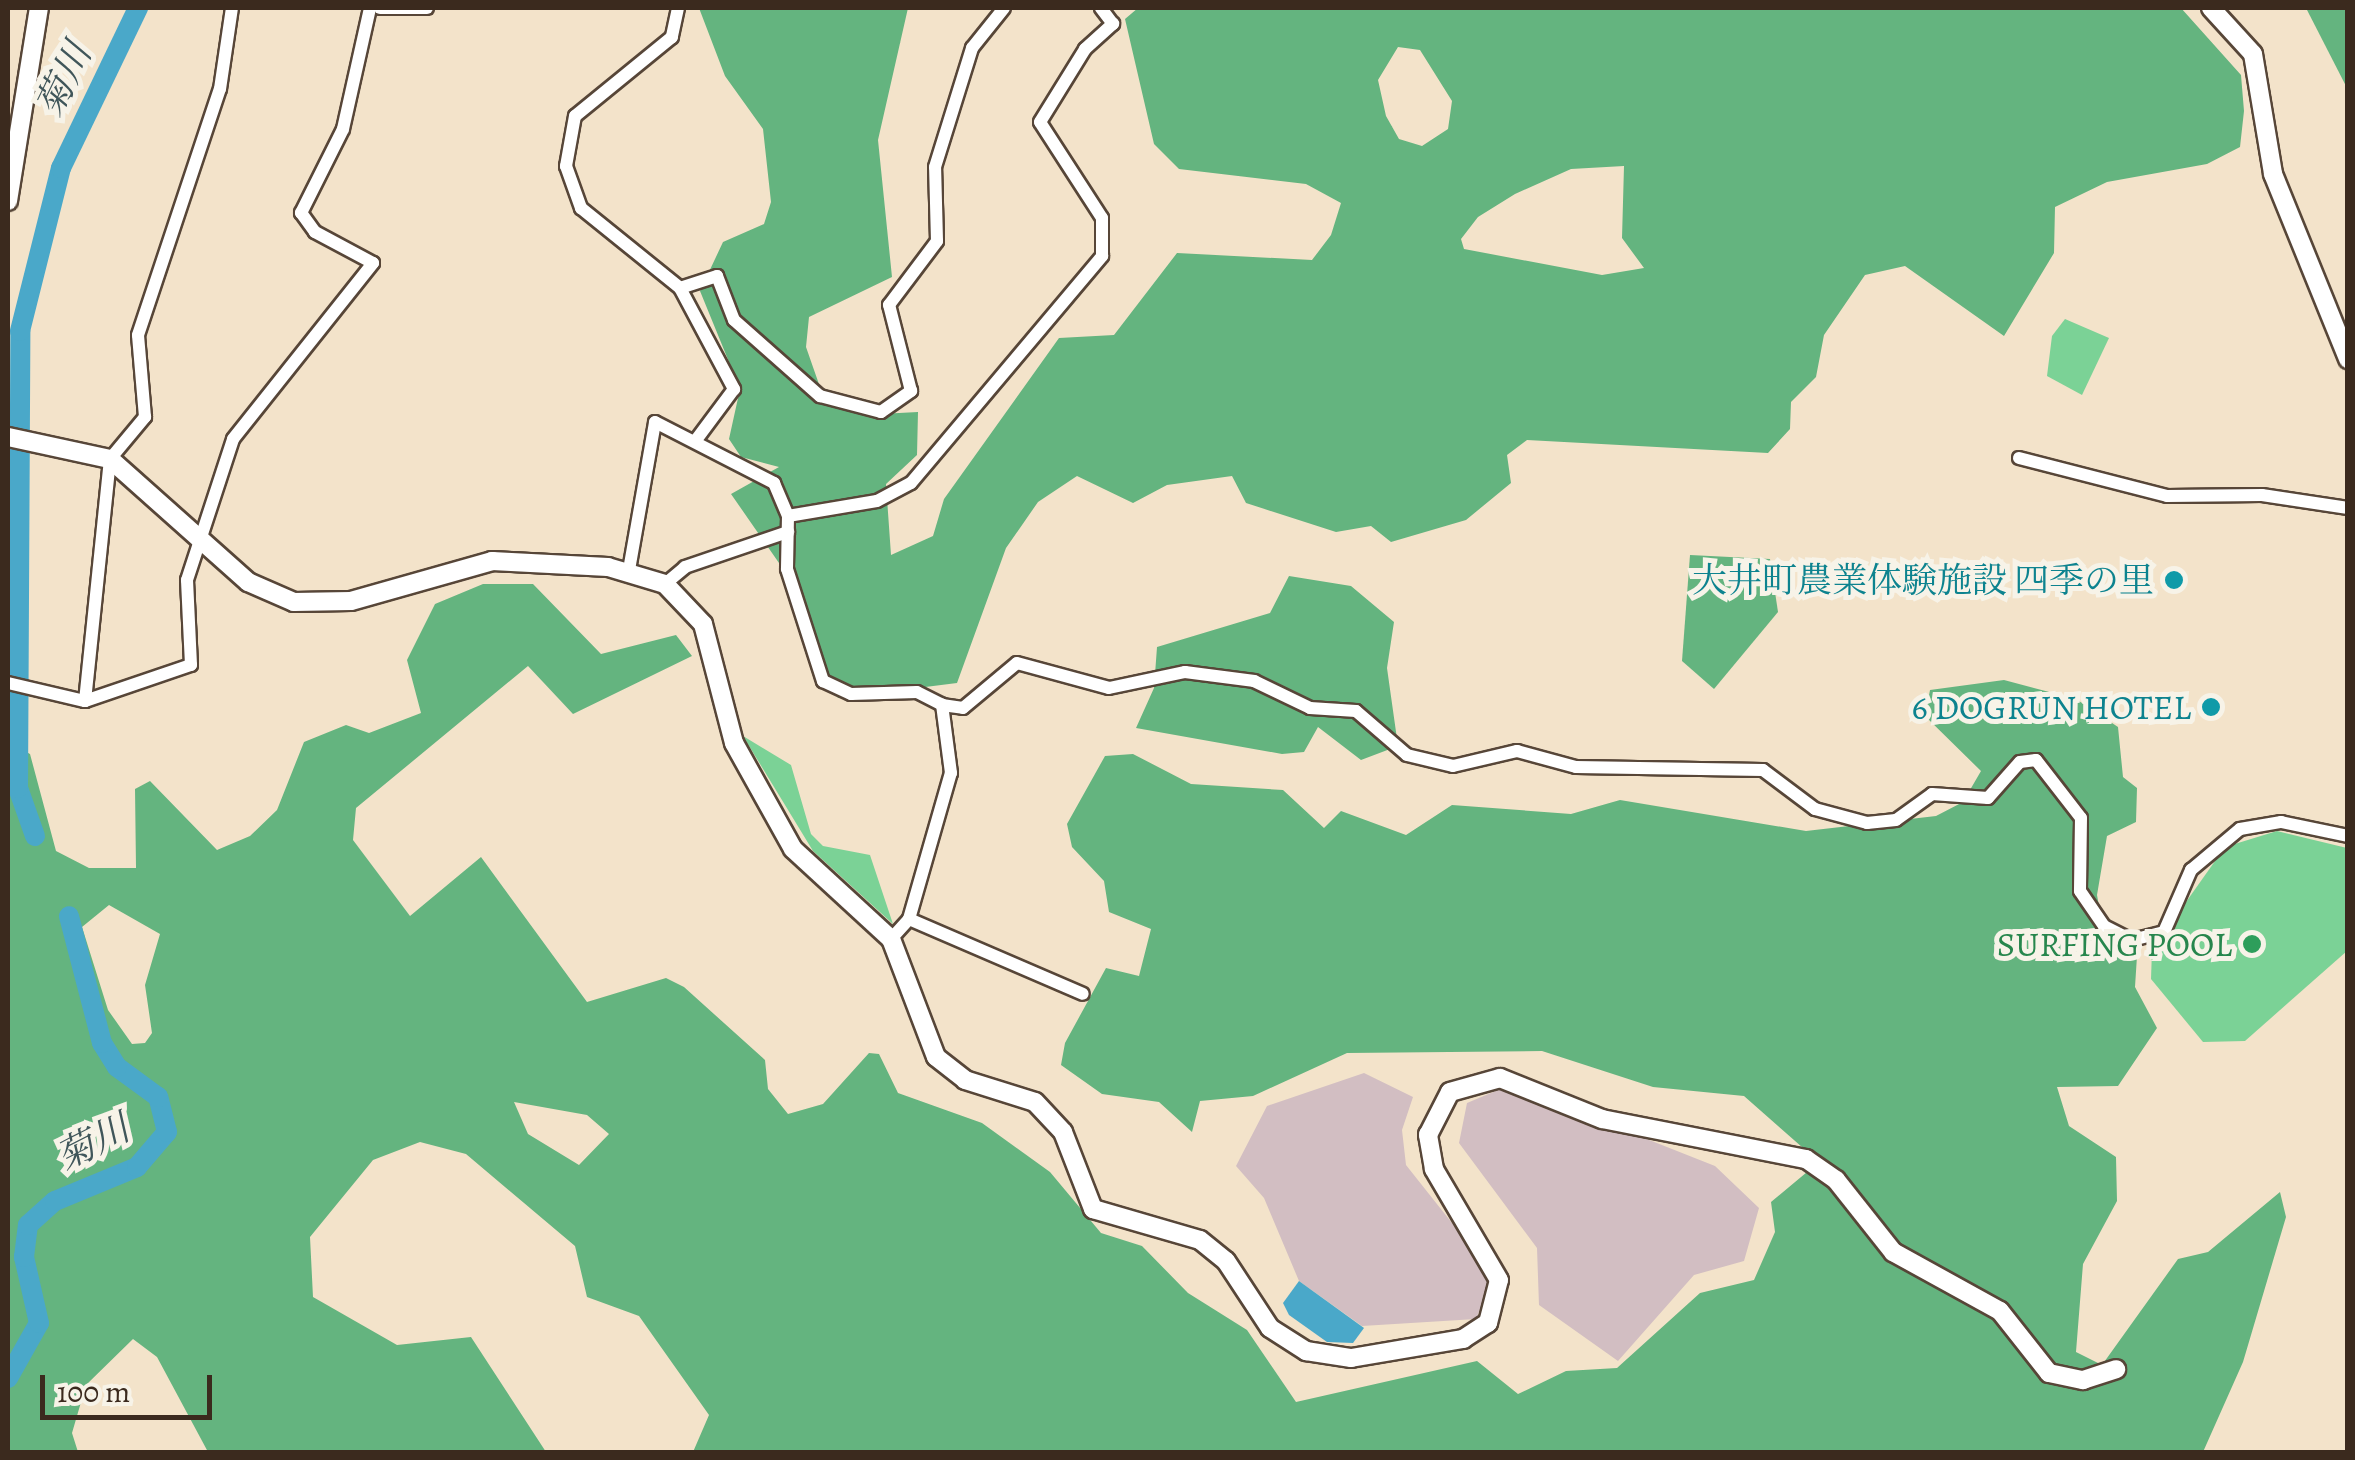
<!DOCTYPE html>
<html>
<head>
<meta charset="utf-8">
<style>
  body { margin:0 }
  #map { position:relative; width:2355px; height:1460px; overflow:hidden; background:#f3e3ca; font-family:Alegreya,"Noto Serif JP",serif }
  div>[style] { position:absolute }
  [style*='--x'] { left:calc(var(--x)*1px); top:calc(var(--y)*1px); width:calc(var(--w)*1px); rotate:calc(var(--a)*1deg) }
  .industrial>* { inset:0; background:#d2bec2 }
  .green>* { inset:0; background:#7bd296 }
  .forest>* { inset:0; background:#64b47f }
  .water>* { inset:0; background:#4aa8c9 }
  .river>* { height:20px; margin:-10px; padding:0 10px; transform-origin:10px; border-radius:10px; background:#4aa8c9 }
  .roads { filter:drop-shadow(2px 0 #574638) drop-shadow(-2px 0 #574638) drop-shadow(0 2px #574638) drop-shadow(0 -2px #574638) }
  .street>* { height:12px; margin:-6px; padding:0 6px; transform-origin:6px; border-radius:6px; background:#fff }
  .secondary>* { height:18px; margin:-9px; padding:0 9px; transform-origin:9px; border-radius:9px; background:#fff }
  .dots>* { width:28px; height:28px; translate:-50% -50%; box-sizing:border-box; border:5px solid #f7f3e8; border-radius:50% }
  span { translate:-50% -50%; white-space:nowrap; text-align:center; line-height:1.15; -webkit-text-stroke:10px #f7f3e8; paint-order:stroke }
  .culture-label { font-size:35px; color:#0d838f }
  .right { translate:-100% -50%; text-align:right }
  .leisure-label { font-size:35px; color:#27864d }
  .water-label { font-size:38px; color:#40565a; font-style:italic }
  .frame { position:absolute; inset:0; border:10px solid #3b2a1e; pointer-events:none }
  .scale { position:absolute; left:40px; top:1375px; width:172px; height:45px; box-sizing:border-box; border:5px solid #3b2a1e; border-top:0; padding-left:12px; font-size:30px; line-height:35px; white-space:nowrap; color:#3b2a1e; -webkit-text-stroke:8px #f7f3e8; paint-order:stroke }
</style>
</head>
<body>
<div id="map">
  <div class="industrial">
    <i style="clip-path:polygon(1364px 1073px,1413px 1097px,1402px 1130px,1406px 1165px,1494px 1276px,1476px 1319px,1362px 1326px,1299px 1281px,1264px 1198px,1236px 1166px,1267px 1106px)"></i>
    <i style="clip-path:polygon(1510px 1085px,1715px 1166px,1759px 1208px,1744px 1261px,1694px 1275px,1618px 1361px,1539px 1305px,1537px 1248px,1459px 1143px,1467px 1103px)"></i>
  </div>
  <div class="green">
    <i style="clip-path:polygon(2065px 319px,2109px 338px,2082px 395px,2047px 376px,2052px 336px)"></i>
    <i style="clip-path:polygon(743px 736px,791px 765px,811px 834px,823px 846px,870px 855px,893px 924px,813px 851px)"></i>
    <i style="clip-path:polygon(2277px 831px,2347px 848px,2347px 951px,2245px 1041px,2203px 1042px,2151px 979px,2152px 950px,2225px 847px)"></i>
  </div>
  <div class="forest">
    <i style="clip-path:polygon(evenodd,699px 8px,908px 8px,878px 140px,892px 277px,809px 317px,806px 347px,821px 390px,861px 415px,918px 412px,917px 455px,886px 484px,891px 555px,933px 536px,944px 499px,1059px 338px,1114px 335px,1177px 253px,1312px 260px,1331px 235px,1341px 203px,1306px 184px,1179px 169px,1154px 144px,1125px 19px,1138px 8px,2181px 8px,2241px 75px,2244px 111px,2240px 147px,2207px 164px,2107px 182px,2055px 207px,2054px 253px,2004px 336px,1905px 266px,1865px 275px,1824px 335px,1816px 377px,1791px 402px,1790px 429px,1768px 453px,1527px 440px,1507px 455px,1511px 483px,1466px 520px,1391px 542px,1371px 526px,1336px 532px,1246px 503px,1232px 476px,1167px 485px,1133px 503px,1077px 476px,1038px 502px,1006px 548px,957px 683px,838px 698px,779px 563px,731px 494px,779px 467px,741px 457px,729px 439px,740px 389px,700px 291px,723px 242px,764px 224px,771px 202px,763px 129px,725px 76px,699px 8px,1398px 47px,1420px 50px,1452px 101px,1448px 129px,1422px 146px,1399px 139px,1386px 116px,1378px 80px,1398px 47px,699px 8px,1624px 166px,1622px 238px,1644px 268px,1602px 275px,1464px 249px,1461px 239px,1478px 217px,1515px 194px,1571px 169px,1624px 166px)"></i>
    <i style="clip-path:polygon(2306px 8px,2347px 8px,2347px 88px)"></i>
    <i style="clip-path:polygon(1690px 555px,1770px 559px,1778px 612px,1714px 689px,1682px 661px)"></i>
    <i style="clip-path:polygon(1289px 576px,1351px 586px,1394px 622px,1387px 668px,1398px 746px,1361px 760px,1318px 727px,1304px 752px,1282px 754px,1136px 728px,1154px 688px,1157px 647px,1270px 613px)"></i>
    <i style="clip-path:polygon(evenodd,483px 584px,533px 584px,601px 654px,676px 635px,692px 656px,573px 714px,528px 666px,356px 808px,353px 840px,410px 916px,481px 857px,587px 1002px,666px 978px,684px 987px,765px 1060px,768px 1089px,788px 1114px,823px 1104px,869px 1053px,879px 1054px,898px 1093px,982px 1123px,1050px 1172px,1101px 1233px,1142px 1246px,1188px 1293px,1247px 1330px,1296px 1402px,1477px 1361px,1518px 1394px,1566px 1371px,1617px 1368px,1700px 1293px,1754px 1280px,1775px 1232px,1771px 1202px,1819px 1162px,1744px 1096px,1653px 1087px,1542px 1051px,1347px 1053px,1253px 1096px,1200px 1101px,1192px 1132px,1159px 1102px,1102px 1094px,1061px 1065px,1065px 1043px,1106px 968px,1139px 976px,1151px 929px,1109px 912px,1104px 881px,1072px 847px,1067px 824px,1105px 756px,1133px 754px,1191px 784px,1283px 790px,1324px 828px,1341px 811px,1406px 835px,1452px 805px,1571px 814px,1620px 800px,1806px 831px,1936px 816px,1963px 802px,1981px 771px,1925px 716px,1930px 690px,2004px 680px,2076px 699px,2118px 727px,2123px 777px,2137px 788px,2136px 822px,2107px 836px,2097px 895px,2105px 939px,2137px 956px,2135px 987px,2157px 1028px,2118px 1086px,2057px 1087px,2069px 1126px,2116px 1157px,2117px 1201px,2083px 1264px,2076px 1352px,2102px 1365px,2178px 1259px,2208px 1252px,2280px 1192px,2286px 1217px,2243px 1362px,2203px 1452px,693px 1452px,709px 1415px,639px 1316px,587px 1297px,575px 1246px,466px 1154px,420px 1142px,373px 1160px,310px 1237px,313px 1297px,397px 1345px,471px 1337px,546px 1452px,208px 1452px,157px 1357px,133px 1339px,86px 1385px,72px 1433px,78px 1452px,8px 1452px,8px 742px,30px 754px,56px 851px,89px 868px,136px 868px,135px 789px,150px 781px,217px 850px,250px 836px,277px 810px,304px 742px,346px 725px,369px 733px,421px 713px,407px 660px,435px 604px,483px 584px,109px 905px,160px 934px,145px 985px,152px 1033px,145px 1043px,132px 1044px,108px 1010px,82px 927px,109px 905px,483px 584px,514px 1102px,587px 1115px,609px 1134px,579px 1165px,528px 1134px,514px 1102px)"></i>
  </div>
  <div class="water">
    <i style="clip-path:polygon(1299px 1281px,1364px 1328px,1353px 1343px,1327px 1342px,1289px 1315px,1283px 1303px)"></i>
  </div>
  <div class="river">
    <i style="--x:35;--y:836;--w:51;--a:-109.5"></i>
    <i style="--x:18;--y:788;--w:457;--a:-89.7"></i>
    <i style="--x:20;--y:331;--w:168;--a:-75.9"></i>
    <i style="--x:61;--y:168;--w:178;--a:-64.3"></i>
    <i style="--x:8;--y:1378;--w:63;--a:-60.6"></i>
    <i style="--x:39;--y:1323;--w:68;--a:-102.8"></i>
    <i style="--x:24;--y:1257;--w:32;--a:-83"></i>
    <i style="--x:28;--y:1225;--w:36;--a:-42"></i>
    <i style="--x:55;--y:1201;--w:89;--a:-22.5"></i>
    <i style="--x:137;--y:1167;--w:46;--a:-49.4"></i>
    <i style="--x:167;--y:1132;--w:36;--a:-104"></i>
    <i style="--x:158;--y:1097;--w:51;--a:-143.8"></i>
    <i style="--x:117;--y:1067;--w:28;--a:-122"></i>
    <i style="--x:102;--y:1043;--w:131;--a:-104.6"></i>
  </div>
  <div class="roads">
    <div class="street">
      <i style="--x:380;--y:8;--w:47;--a:0"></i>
      <i style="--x:678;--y:8;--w:30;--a:102"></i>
      <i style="--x:672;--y:37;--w:125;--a:140.8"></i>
      <i style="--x:575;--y:116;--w:51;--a:100.2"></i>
      <i style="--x:566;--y:166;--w:45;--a:70.3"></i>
      <i style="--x:581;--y:208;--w:127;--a:38.9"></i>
      <i style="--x:680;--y:288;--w:39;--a:-18"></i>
      <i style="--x:717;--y:276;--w:47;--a:68.9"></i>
      <i style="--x:734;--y:320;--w:115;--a:41.5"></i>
      <i style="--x:820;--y:396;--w:63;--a:14.7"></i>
      <i style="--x:881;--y:412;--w:37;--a:-35"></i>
      <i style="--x:911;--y:391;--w:89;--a:-104.3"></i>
      <i style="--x:889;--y:305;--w:80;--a:-53.1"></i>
      <i style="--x:937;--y:241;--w:74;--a:-91.5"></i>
      <i style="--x:935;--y:167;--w:125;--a:-72.7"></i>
      <i style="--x:972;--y:48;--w:51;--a:-51.3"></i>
      <i style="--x:680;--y:288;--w:115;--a:61.9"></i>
      <i style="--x:734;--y:389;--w:64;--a:126.7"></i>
      <i style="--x:2019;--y:458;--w:153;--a:14.4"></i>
      <i style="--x:2167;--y:496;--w:95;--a:-0.6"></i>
      <i style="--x:2262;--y:495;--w:87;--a:8.6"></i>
      <i style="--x:788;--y:516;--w:90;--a:-9.6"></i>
      <i style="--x:877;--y:501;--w:38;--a:-28"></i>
      <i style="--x:911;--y:483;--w:297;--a:-49.9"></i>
      <i style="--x:1102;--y:256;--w:38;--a:-90"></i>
      <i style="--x:1102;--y:218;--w:114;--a:-122.9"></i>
      <i style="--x:1040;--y:122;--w:86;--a:-58.3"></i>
      <i style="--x:1085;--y:49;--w:38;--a:-42"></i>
      <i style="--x:1113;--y:24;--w:20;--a:-127"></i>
      <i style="--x:629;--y:570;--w:150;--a:-80"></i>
      <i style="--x:655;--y:422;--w:134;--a:27.1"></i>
      <i style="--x:774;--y:483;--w:36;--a:67"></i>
      <i style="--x:788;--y:516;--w:53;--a:91.1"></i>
      <i style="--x:787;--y:569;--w:118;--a:72.2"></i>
      <i style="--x:823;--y:681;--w:31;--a:25"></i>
      <i style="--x:851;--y:694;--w:66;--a:-1.7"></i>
      <i style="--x:917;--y:692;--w:28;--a:27"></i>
      <i style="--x:665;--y:584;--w:26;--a:-40"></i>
      <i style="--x:685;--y:567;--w:109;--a:-18.8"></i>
      <i style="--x:8;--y:683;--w:79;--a:13.2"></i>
      <i style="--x:85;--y:701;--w:112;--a:-18.8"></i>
      <i style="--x:191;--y:665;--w:85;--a:-92.7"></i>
      <i style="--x:187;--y:580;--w:148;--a:-71.9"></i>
      <i style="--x:233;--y:439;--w:225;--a:-51.5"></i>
      <i style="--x:373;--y:263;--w:66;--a:-151.9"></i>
      <i style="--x:315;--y:232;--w:24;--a:-126"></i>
      <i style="--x:301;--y:213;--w:94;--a:-63.4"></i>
      <i style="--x:343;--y:129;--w:124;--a:-77.4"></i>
      <i style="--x:85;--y:701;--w:243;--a:-84.1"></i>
      <i style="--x:110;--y:459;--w:55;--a:-50.2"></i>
      <i style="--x:145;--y:417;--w:82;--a:-94.9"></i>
      <i style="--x:138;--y:335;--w:259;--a:-71.6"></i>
      <i style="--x:220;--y:89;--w:82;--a:-81.6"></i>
      <i style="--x:909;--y:919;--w:189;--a:23.3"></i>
      <i style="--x:891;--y:939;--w:27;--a:-48"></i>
      <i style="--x:909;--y:919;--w:152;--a:-74"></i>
      <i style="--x:951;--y:773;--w:69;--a:-97.5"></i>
      <i style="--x:942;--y:705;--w:21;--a:8"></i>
      <i style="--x:963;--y:708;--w:70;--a:-39.8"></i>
      <i style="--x:1017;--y:663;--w:95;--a:15.2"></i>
      <i style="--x:1109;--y:688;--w:78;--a:-11.9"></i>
      <i style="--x:1185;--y:672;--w:70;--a:7.4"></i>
      <i style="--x:1254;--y:681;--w:62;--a:25.7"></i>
      <i style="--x:1310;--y:708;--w:46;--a:3.7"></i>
      <i style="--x:1356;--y:711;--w:67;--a:40.8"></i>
      <i style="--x:1407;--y:755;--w:47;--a:13.4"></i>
      <i style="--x:1453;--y:766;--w:66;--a:-13.2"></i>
      <i style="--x:1517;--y:751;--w:61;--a:15.2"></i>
      <i style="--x:1576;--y:767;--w:187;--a:0.9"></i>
      <i style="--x:1763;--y:770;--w:65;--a:36.9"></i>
      <i style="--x:1815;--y:809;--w:54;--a:15.1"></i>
      <i style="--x:1867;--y:823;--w:29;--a:-6"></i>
      <i style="--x:1896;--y:820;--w:44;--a:-35.8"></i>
      <i style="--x:1932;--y:794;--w:56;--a:4.1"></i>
      <i style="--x:1988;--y:798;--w:48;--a:-48.4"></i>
      <i style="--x:2020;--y:762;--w:16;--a:-7"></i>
      <i style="--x:2036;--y:760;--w:73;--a:52.2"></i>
      <i style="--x:2081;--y:818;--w:73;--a:90.8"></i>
      <i style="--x:2080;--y:891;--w:42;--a:55.6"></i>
      <i style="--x:2104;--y:926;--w:31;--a:27"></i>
      <i style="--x:2132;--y:940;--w:33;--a:-14"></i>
      <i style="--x:2164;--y:932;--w:68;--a:-66.5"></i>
      <i style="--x:2191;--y:870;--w:64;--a:-39.9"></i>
      <i style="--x:2240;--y:829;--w:42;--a:-9.7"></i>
      <i style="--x:2281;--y:822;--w:68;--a:11.8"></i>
    </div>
    <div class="secondary">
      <i style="--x:2211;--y:8;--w:62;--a:47.6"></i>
      <i style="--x:2253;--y:54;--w:122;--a:80.5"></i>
      <i style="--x:2273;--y:174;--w:200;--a:67.9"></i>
      <i style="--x:8;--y:201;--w:195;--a:-80.9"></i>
      <i style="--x:8;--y:437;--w:104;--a:12.2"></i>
      <i style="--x:110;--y:459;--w:185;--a:41.7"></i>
      <i style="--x:248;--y:582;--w:50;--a:23.5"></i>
      <i style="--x:294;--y:602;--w:57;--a:-1"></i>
      <i style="--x:351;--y:601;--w:147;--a:-15.8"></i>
      <i style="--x:492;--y:561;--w:116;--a:3"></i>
      <i style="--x:608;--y:567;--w:59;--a:16.6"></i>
      <i style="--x:665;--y:584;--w:55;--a:46.5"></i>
      <i style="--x:703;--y:624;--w:123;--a:75.4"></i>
      <i style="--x:734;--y:743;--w:121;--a:60.9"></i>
      <i style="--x:793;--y:849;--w:133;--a:42.6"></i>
      <i style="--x:891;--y:939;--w:126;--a:69.1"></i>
      <i style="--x:936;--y:1057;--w:37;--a:38"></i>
      <i style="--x:965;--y:1080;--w:73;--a:17.4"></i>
      <i style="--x:1035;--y:1102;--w:41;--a:47"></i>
      <i style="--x:1063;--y:1132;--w:83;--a:68.7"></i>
      <i style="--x:1093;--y:1209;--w:111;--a:16.2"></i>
      <i style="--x:1200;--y:1240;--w:33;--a:39"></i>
      <i style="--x:1226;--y:1261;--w:80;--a:56.7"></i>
      <i style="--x:1270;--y:1328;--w:43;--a:32.6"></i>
      <i style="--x:1306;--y:1351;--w:46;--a:8.8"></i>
      <i style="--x:1351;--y:1358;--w:114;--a:-9.6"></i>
      <i style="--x:1463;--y:1339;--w:30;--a:-33"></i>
      <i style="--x:1488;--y:1323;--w:44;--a:-75.7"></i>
      <i style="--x:1499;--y:1280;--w:129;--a:-120.4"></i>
      <i style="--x:1434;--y:1169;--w:35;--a:-100"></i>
      <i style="--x:1428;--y:1135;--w:48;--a:-62.9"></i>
      <i style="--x:1450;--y:1092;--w:52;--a:-15.6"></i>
      <i style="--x:1500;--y:1078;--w:110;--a:21.9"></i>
      <i style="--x:1602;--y:1119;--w:208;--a:11.1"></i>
      <i style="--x:1806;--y:1159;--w:37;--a:35"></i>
      <i style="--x:1836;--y:1180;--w:92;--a:51.6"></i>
      <i style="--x:1893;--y:1252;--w:122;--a:28.9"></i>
      <i style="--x:2000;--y:1311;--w:79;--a:51.7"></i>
      <i style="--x:2049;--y:1373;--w:35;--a:12"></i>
      <i style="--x:2083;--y:1380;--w:35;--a:-18"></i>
    </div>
  </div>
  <div class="dots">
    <i style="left:2174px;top:580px;background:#0f9aa8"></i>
    <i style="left:2211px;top:707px;background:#0f9aa8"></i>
    <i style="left:2252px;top:944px;background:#2e9e5b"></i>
  </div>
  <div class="culture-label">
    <span class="right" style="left:2154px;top:580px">大井町農業体験施設 四季の里</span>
    <span class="right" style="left:2191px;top:707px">6 DOGRUN HOTEL</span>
  </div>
  <div class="leisure-label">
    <span class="right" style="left:2232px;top:944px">SURFING POOL</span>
  </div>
  <div class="water-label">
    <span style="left:64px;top:80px;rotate:-64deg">菊川</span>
    <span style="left:93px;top:1143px;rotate:-27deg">菊川</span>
  </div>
  <div class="frame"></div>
  <div class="scale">100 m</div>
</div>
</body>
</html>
